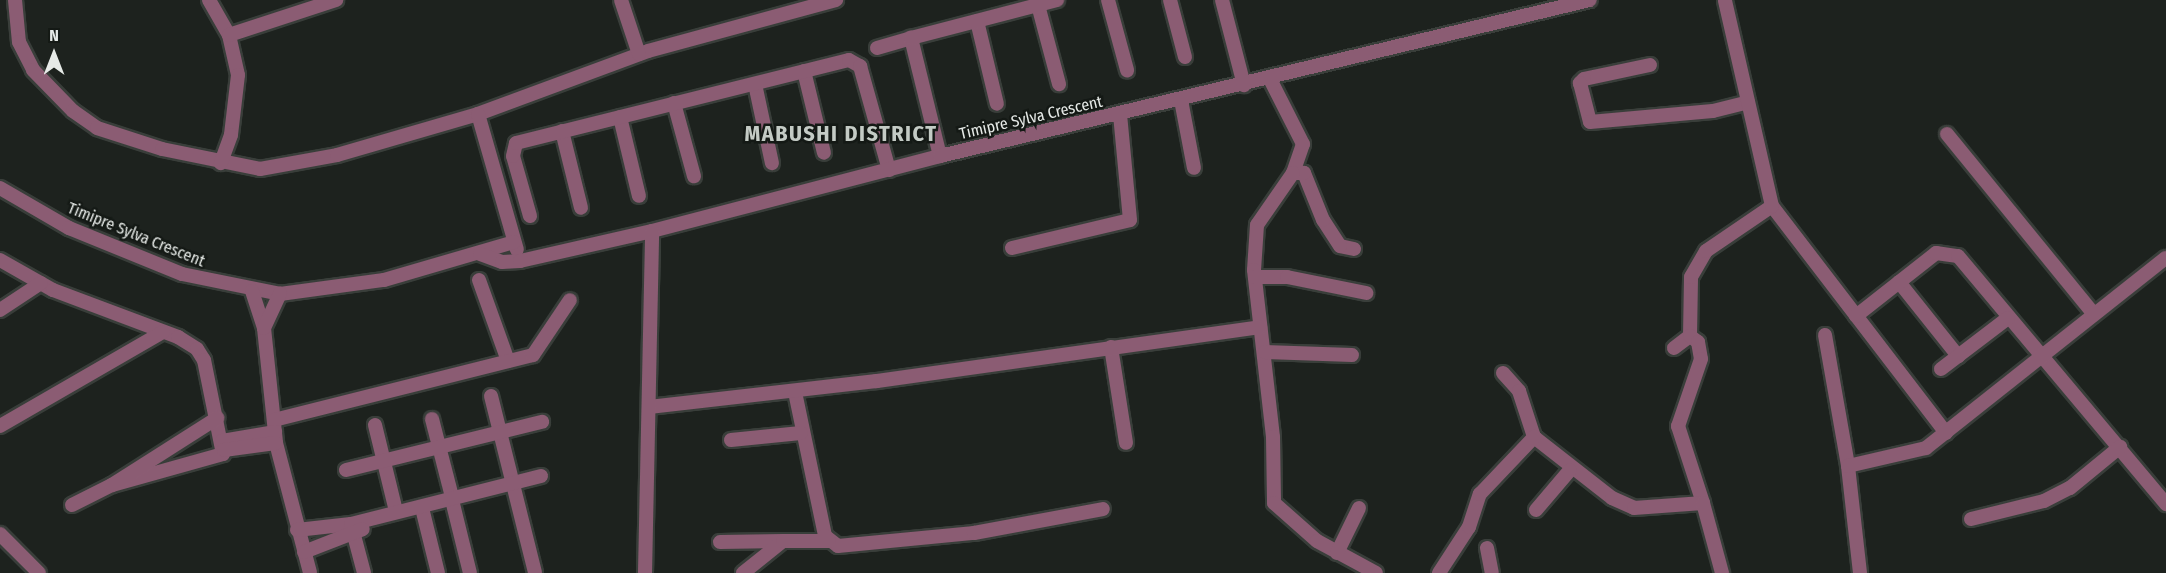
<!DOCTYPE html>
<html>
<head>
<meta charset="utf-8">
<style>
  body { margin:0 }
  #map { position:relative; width:2166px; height:573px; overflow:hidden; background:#1d221e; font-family:"Fira Sans Condensed",sans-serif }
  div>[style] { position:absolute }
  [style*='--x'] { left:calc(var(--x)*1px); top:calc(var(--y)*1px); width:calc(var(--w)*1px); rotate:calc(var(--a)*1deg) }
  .roads { filter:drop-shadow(2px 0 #393e3a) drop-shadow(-2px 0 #393e3a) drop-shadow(0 2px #393e3a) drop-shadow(0 -2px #393e3a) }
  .minor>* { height:14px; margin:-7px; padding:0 7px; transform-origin:7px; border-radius:7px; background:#8b5c73 }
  span { translate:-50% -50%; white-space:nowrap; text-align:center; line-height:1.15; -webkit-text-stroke:5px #141915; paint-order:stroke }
  .street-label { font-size:16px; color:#e6eae7 }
  .district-label { font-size:22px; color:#c4cbc5; font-weight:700; letter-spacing:1.5px }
  .north { position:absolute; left:24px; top:24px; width:60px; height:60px; -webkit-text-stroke:4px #141915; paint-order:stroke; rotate:0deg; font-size:16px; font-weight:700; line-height:24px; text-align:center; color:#e6eae7 }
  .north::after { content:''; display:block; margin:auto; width:21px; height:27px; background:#e6eae7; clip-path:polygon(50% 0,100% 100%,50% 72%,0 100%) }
</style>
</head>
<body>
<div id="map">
  <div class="roads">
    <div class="minor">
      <i style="--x:15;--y:0;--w:42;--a:84.6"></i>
      <i style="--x:19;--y:42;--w:31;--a:63"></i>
      <i style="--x:33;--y:70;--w:57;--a:45.7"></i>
      <i style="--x:73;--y:111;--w:29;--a:35"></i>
      <i style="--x:97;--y:128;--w:68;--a:17.9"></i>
      <i style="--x:162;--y:149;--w:100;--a:11.5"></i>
      <i style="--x:260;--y:169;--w:78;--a:-10.3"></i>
      <i style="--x:337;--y:155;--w:147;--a:-16.2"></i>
      <i style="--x:478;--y:114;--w:181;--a:-20.3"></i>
      <i style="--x:648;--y:51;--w:195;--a:-15.2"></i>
      <i style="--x:209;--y:0;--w:40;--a:60.3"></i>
      <i style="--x:229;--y:35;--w:41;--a:77.3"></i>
      <i style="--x:238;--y:75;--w:60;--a:96.7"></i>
      <i style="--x:231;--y:135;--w:30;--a:110"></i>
      <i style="--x:621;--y:0;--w:57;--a:71.6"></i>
      <i style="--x:1108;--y:0;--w:73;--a:74.8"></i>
      <i style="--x:1170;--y:0;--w:59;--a:75.3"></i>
      <i style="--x:1222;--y:0;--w:88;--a:75.5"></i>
      <i style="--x:1038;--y:5;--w:82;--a:75.1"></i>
      <i style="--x:977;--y:21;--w:85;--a:76.5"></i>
      <i style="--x:229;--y:35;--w:113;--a:-18.1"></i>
      <i style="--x:877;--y:48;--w:35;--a:-16"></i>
      <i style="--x:1650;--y:65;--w:67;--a:168"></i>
      <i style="--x:1584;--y:79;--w:6;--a:135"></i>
      <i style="--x:1580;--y:83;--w:40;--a:75.6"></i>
      <i style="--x:1590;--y:122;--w:123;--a:-5.1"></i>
      <i style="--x:1713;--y:111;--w:36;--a:-14"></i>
      <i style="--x:804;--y:71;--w:84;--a:76.3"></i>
      <i style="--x:1270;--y:79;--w:73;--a:63.1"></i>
      <i style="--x:1303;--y:144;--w:31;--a:109"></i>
      <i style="--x:755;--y:84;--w:81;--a:77.9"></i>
      <i style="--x:1181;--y:100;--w:69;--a:79.2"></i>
      <i style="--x:674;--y:103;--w:76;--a:74.7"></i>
      <i style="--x:478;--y:114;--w:141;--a:74"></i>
      <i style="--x:620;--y:117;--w:81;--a:76.5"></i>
      <i style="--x:562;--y:131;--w:79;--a:76.1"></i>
      <i style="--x:1947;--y:134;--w:232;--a:50.8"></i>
      <i style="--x:940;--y:156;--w:122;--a:-103.8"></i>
      <i style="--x:911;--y:38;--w:151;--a:-14.6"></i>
      <i style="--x:0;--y:188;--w:80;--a:30.1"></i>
      <i style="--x:69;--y:228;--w:122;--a:22.2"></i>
      <i style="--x:182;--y:274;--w:100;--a:11.5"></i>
      <i style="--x:280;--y:294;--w:105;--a:-7.7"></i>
      <i style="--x:384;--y:280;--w:135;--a:-16.3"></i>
      <i style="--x:1772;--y:206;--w:286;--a:52.5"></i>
      <i style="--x:530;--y:216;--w:62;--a:-105.8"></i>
      <i style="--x:513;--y:156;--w:13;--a:-77"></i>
      <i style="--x:516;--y:143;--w:343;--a:-14"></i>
      <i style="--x:849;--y:60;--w:13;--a:29"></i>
      <i style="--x:860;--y:66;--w:108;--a:74.4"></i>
      <i style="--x:1012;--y:248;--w:121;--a:-13.3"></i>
      <i style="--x:1130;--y:220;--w:106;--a:-95.4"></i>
      <i style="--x:1354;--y:249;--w:14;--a:-168"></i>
      <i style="--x:1340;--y:246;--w:31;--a:-123"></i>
      <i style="--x:1323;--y:220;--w:51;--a:-112"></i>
      <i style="--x:1304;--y:173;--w:11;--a:180"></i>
      <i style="--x:1293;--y:173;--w:63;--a:124.7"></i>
      <i style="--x:1257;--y:225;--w:45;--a:93.8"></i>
      <i style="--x:1254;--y:270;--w:168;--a:83.5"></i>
      <i style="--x:1273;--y:437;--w:66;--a:89.1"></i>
      <i style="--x:1274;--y:503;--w:57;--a:41.5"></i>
      <i style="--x:1317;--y:541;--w:67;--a:28.5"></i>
      <i style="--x:480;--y:254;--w:23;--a:20"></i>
      <i style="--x:502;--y:262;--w:18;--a:-3"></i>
      <i style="--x:520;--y:261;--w:135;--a:-12.8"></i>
      <i style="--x:652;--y:231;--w:298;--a:-14.6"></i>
      <i style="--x:940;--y:156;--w:668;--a:-13.5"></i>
      <i style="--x:0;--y:260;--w:61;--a:29.5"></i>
      <i style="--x:53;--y:290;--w:134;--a:20.6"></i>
      <i style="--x:178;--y:337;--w:22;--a:32"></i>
      <i style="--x:197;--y:349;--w:13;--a:58"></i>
      <i style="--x:204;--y:360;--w:96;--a:78.6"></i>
      <i style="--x:223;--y:454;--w:115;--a:164.4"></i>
      <i style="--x:1255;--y:277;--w:32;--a:0"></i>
      <i style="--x:1287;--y:277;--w:81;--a:11.4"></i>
      <i style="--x:479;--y:280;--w:86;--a:70.3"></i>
      <i style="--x:1899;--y:282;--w:95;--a:51.4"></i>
      <i style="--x:252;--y:291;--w:39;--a:72"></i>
      <i style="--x:264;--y:328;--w:116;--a:84"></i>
      <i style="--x:276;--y:443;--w:134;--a:75.3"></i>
      <i style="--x:0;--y:310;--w:49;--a:-33.4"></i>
      <i style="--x:1856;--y:316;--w:102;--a:-38.2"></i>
      <i style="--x:1936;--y:253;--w:22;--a:8"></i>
      <i style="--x:1958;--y:256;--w:324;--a:50"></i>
      <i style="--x:264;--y:328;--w:38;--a:-65"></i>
      <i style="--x:1825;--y:335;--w:133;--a:80"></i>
      <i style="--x:1690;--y:336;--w:59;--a:-89"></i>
      <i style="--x:1691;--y:277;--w:30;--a:-60"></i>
      <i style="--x:1706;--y:251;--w:80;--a:-34.3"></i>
      <i style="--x:1772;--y:206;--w:211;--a:-102.9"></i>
      <i style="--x:1111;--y:347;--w:97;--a:81.1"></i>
      <i style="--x:1674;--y:348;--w:20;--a:-37"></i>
      <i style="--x:1690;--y:336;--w:10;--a:37"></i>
      <i style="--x:1698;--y:342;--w:17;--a:80"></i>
      <i style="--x:1701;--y:359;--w:71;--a:108.9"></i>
      <i style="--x:1678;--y:426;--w:81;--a:72"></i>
      <i style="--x:1265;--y:352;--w:87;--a:2"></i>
      <i style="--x:1941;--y:369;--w:84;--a:-37.3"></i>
      <i style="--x:1503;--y:373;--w:24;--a:48"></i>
      <i style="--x:1519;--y:391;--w:48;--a:71.9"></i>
      <i style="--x:1534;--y:437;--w:99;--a:38"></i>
      <i style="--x:1612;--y:498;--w:24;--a:24"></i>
      <i style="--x:1634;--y:508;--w:69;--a:-4.1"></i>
      <i style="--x:1703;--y:503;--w:73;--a:74.8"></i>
      <i style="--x:795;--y:392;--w:147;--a:78.2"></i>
      <i style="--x:825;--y:536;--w:16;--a:38"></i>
      <i style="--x:838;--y:546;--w:137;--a:-5.5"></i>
      <i style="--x:974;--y:533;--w:131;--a:-10.5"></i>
      <i style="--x:491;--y:396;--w:182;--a:76"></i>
      <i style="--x:649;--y:407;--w:229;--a:-6.5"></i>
      <i style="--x:877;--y:381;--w:387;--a:-8"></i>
      <i style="--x:432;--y:419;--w:81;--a:75.6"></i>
      <i style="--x:274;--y:420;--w:267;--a:-14.1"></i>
      <i style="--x:533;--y:355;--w:66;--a:-56.1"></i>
      <i style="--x:375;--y:425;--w:89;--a:76.3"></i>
      <i style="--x:0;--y:426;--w:188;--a:-30"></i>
      <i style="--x:731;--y:440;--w:70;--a:-5.7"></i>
      <i style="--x:222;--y:441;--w:54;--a:-9.6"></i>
      <i style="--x:224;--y:450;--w:52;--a:-7.7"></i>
      <i style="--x:346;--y:470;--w:202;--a:-13.8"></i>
      <i style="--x:453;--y:504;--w:71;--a:76.2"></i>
      <i style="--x:72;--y:505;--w:45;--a:-26.6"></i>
      <i style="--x:112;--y:485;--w:125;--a:-32.5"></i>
      <i style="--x:1536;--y:510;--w:52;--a:-49.6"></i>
      <i style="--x:423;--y:512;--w:63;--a:76.2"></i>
      <i style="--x:1971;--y:519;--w:75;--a:-13.9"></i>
      <i style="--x:2044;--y:501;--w:29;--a:-27"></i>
      <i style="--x:2070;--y:488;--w:65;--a:-39.4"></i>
      <i style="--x:351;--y:524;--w:51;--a:75.1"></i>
      <i style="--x:297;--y:530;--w:54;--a:-6.3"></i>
      <i style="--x:351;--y:524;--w:196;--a:-14.2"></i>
      <i style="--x:0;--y:534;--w:55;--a:45"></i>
      <i style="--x:720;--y:542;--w:63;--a:-0.9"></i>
      <i style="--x:1487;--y:548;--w:25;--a:79"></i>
      <i style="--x:304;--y:552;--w:63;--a:-21.3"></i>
      <i style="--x:1337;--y:553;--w:50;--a:-63.9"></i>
      <i style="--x:645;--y:573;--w:342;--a:-88.8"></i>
      <i style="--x:743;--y:573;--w:51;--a:-38.7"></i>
      <i style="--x:783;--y:541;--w:46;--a:0"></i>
      <i style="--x:1439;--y:573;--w:55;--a:-56.9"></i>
      <i style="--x:1469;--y:527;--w:35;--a:-72"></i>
      <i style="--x:1480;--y:494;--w:79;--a:-46.5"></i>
      <i style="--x:1860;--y:573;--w:108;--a:-96.4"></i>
      <i style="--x:1848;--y:466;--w:80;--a:-13"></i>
      <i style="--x:1926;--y:448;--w:306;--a:-38.4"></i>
    </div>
  </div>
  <div class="street-label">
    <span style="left:1031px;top:118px;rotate:-13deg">Timipre Sylva Crescent</span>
    <span style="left:136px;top:235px;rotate:22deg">Timipre Sylva Crescent</span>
  </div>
  <div class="district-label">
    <span style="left:841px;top:134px">MABUSHI DISTRICT</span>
  </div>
  <div class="north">N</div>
</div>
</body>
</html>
